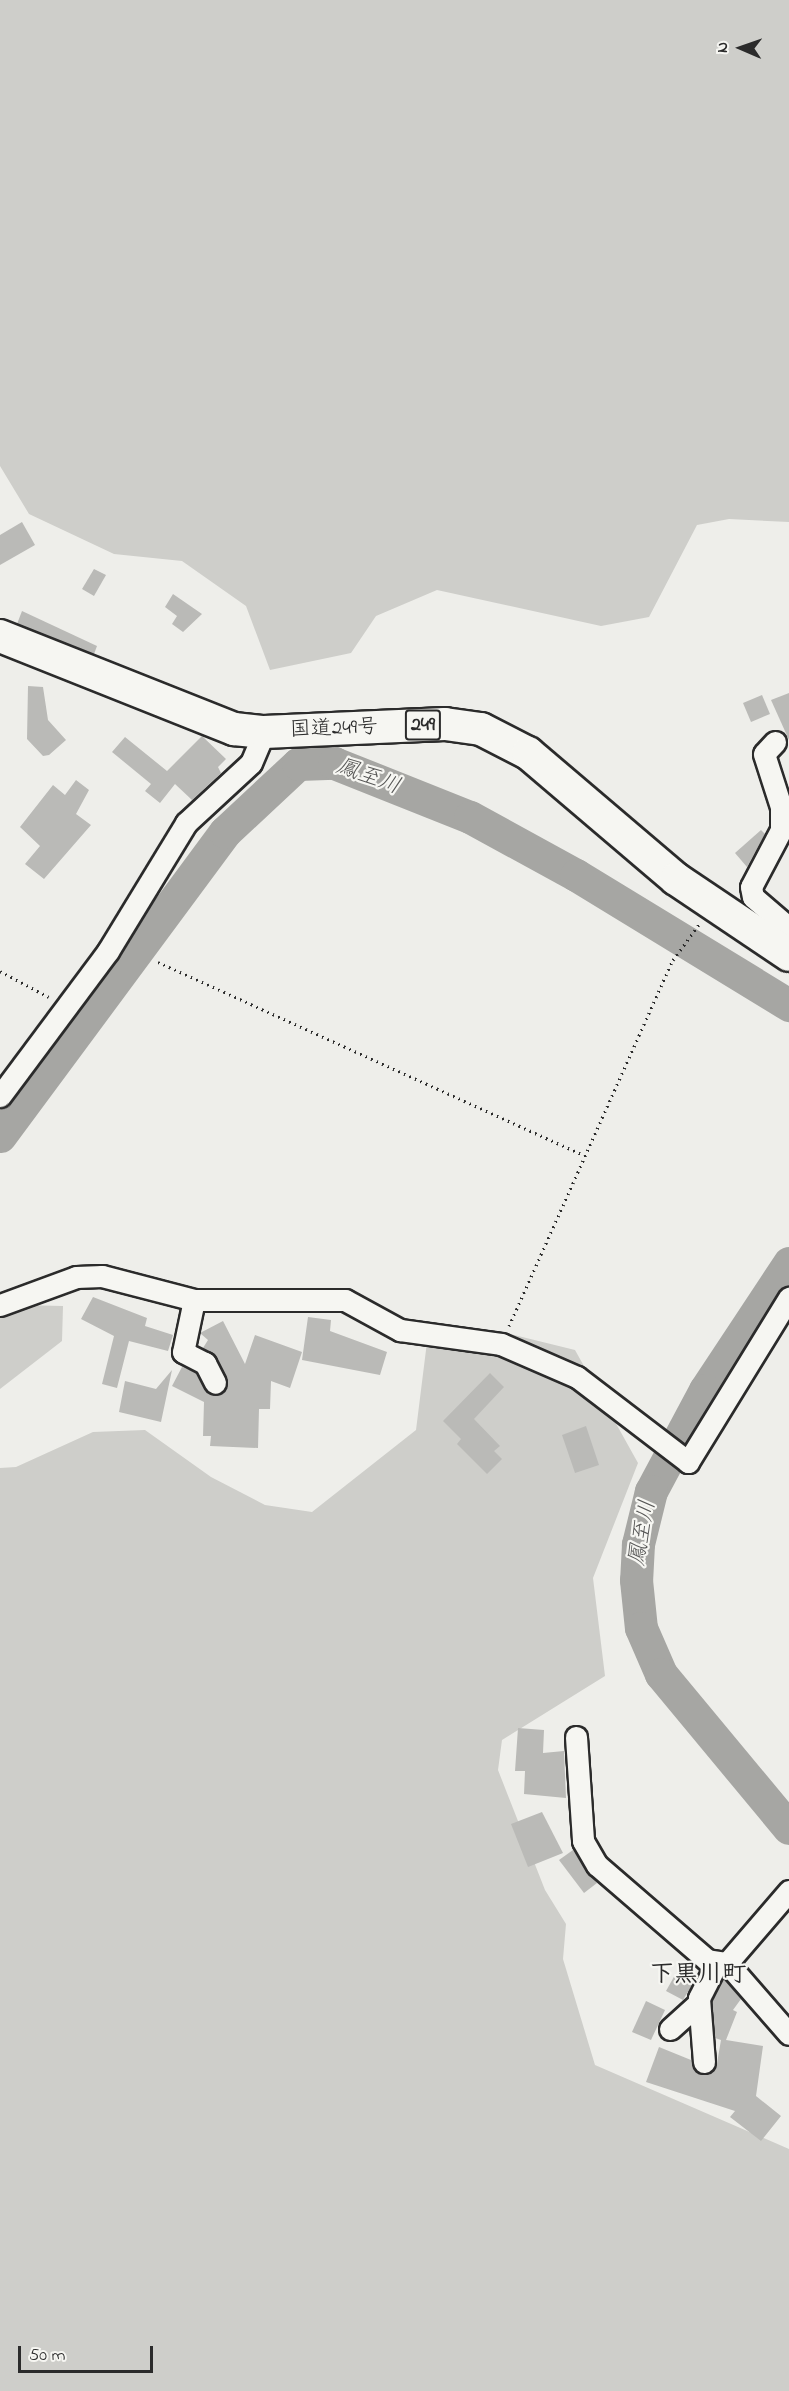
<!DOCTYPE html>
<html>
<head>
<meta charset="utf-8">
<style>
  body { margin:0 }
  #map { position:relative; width:789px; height:2391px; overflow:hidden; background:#eeeeea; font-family:"Indie Flower","Klee One",sans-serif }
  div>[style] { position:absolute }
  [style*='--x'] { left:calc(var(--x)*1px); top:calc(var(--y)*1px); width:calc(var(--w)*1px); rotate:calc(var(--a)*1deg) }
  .green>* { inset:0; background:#cececa }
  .river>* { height:33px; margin:-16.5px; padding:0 16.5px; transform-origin:16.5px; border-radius:16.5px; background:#a6a6a3 }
  .building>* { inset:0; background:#babab7 }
  .path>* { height:3px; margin-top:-1.5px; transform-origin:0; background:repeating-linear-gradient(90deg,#2b2b2b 0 1.5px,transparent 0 6px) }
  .roads { filter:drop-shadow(2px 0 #2b2b2b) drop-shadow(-2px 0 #2b2b2b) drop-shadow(0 2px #2b2b2b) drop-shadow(0 -2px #2b2b2b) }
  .minor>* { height:21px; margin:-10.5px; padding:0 10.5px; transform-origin:10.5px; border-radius:10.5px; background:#f6f6f2 }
  .highway>* { height:32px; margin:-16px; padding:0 16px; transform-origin:16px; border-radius:16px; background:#f6f6f2 }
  span { translate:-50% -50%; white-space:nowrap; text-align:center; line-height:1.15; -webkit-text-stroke:4.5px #f6f6f2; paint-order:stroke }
  .shield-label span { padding:2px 4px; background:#f6f6f2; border:2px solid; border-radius:4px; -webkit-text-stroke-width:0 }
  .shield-label { font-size:20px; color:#2b2b2b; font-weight:700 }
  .street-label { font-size:21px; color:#2b2b2b }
  .water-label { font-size:22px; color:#565655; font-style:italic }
  .quarter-label { font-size:24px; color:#2b2b2b; font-weight:700 }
  .north { position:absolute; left:711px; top:18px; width:60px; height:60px; -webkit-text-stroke:4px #f6f6f2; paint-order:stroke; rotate:272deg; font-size:16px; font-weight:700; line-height:24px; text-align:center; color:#2b2b2b }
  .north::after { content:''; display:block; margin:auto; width:21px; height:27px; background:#2b2b2b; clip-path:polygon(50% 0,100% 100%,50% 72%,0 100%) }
  .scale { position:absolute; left:18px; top:2346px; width:135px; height:27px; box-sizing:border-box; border:3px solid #2b2b2b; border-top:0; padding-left:8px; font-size:18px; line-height:21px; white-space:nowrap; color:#2b2b2b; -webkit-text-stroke:4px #f6f6f2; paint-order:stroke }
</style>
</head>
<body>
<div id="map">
  <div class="green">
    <i style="clip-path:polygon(0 0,789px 0,789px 522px,729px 519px,697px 525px,649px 617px,601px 626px,437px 590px,376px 616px,351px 653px,270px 670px,246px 606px,182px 561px,114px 554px,29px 514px,0 466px)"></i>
    <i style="clip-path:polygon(18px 1305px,63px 1306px,62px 1341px,0 1389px,0 1313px)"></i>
    <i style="clip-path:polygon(494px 1330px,575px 1350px,638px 1463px,593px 1578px,605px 1676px,502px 1740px,498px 1770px,545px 1890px,566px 1924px,563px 1959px,595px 2065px,789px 2149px,789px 2391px,0 2391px,0 1468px,16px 1467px,93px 1432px,145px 1430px,211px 1477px,265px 1505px,312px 1512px,416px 1430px,427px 1342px)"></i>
  </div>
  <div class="river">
    <i style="--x:0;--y:1136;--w:378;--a:-53.5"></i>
    <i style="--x:225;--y:832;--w:100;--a:-43"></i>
    <i style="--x:298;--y:764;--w:36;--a:-2"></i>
    <i style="--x:334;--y:763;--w:146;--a:21.7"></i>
    <i style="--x:470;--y:817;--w:121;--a:28.7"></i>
    <i style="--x:576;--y:875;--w:250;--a:31.4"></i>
    <i style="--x:789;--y:1263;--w:152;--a:123.5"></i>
    <i style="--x:705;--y:1390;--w:115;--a:118.1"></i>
    <i style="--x:651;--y:1491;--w:55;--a:103.8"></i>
    <i style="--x:638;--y:1544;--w:36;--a:93"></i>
    <i style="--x:636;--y:1580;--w:48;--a:84.1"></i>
    <i style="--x:641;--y:1628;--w:50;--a:66.5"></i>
    <i style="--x:661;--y:1674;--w:200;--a:50.3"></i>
  </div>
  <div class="building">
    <i style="clip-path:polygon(22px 522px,35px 545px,0 565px,0 535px)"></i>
    <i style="clip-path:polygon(94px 569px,106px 575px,94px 596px,82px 589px)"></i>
    <i style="clip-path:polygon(173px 594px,202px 614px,183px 632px,172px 624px,177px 616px,165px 607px)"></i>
    <i style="clip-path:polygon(22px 611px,97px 646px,94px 654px,17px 624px)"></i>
    <i style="clip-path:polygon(28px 686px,43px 687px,48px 720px,66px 740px,49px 755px,43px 756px,27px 739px)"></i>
    <i style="clip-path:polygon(789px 693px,789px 740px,771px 700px)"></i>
    <i style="clip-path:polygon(762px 695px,770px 714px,751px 722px,743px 703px)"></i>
    <i style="clip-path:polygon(202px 736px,226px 759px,218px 767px,221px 773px,192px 800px,175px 784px,160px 803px,145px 791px,151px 784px,112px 752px,125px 737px,167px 771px)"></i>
    <i style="clip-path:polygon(76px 780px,89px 790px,76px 814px,91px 825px,44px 879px,25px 864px,40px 846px,20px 827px,53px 785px,65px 795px)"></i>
    <i style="clip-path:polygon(761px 830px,765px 834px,747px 867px,735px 853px)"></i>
    <i style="clip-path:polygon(93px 1297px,147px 1318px,145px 1326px,173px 1335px,168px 1351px,129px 1341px,117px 1388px,102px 1384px,114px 1336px,81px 1319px)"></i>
    <i style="clip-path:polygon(308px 1317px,331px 1320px,330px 1331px,387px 1352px,380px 1375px,302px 1360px)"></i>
    <i style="clip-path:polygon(223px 1321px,245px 1364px,255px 1335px,302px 1352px,290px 1388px,271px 1381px,270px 1409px,259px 1409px,258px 1448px,210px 1446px,211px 1436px,203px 1436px,204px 1402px,172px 1386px,182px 1367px,195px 1372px,208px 1394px,225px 1390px,226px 1377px,216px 1357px,203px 1348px,208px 1340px,200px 1333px)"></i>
    <i style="clip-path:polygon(172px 1370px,161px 1422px,119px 1412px,125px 1381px,156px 1389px)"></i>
    <i style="clip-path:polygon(490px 1373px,504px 1387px,474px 1419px,500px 1446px,494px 1451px,502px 1459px,487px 1474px,457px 1444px,461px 1439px,443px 1421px)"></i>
    <i style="clip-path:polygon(586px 1426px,599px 1465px,575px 1473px,562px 1435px)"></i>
    <i style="clip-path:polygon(518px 1728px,544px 1730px,543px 1753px,564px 1751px,566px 1798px,524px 1794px,525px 1771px,515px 1771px)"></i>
    <i style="clip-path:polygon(542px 1812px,563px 1853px,528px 1867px,511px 1824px)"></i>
    <i style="clip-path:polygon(573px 1850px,597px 1883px,584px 1893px,559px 1860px)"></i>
    <i style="clip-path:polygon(675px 1975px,692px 1985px,683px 2000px,666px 1991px)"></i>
    <i style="clip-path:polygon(723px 1978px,741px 1999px,733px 2010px,737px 2012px,726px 2040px,763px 2046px,756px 2096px,781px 2116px,761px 2141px,730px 2117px,735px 2111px,646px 2082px,659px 2047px,691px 2060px,699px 2074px,716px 2069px,721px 2040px,715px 2038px,712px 2001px)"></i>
    <i style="clip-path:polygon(646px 2001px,665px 2010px,651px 2040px,632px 2032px)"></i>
  </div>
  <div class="path">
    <i style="--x:158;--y:962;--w:467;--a:24.4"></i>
    <i style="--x:0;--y:971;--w:55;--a:28"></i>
    <i style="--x:509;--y:1326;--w:401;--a:-65.9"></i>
    <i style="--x:673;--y:960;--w:46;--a:-53.9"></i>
  </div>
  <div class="roads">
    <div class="minor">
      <i style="--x:775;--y:742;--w:16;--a:133"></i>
      <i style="--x:764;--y:754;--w:56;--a:72.2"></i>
      <i style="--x:781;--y:807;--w:23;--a:90"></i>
      <i style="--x:781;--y:830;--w:64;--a:117.8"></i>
      <i style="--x:751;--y:887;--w:10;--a:79"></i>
      <i style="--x:753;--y:897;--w:48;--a:40.7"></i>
      <i style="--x:0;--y:1096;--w:181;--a:-53.3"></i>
      <i style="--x:108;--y:951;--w:150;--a:-58.6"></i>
      <i style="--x:186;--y:823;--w:88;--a:-42.7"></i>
      <i style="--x:251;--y:763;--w:34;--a:-67"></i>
      <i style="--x:194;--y:1300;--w:53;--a:101.9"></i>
      <i style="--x:183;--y:1352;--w:25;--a:27"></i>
      <i style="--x:205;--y:1363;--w:22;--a:63"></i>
      <i style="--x:0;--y:1305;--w:81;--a:-20.2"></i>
      <i style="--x:76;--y:1277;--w:26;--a:-2"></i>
      <i style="--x:102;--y:1276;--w:95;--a:14.6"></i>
      <i style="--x:194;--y:1300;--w:151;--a:0"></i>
      <i style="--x:345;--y:1300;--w:63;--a:28.6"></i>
      <i style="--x:400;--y:1330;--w:102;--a:7.9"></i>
      <i style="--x:501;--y:1344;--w:83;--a:23.5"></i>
      <i style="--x:577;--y:1377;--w:140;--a:37.4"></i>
      <i style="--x:688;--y:1462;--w:193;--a:-58.4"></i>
      <i style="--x:576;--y:1737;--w:104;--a:86.1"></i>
      <i style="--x:583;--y:1841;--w:28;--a:60"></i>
      <i style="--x:597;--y:1865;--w:145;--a:40.8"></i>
      <i style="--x:707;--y:1960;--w:20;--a:9"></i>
      <i style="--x:727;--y:1963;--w:95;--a:-49.3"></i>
      <i style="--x:727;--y:1963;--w:94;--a:48.9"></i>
      <i style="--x:670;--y:2029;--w:39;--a:-42"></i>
      <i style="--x:704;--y:2062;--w:64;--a:-94.5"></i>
      <i style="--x:699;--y:1998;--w:37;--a:-63"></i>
    </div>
    <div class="highway">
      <i style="--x:0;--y:636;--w:252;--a:21.7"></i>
      <i style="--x:234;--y:729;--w:30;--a:6"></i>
      <i style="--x:264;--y:732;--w:181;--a:-2.5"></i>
      <i style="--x:445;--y:724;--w:36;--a:8"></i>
      <i style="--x:481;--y:729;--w:53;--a:27.1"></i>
      <i style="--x:528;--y:753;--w:194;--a:40.4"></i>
      <i style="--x:676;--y:879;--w:136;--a:33.9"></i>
    </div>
  </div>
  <div class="shield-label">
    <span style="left:423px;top:725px">249</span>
  </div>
  <div class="street-label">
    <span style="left:334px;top:729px;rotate:-2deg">国道249号</span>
  </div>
  <div class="water-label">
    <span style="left:368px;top:778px;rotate:20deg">鳳至川</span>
    <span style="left:644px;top:1533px;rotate:-80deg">鳳至川</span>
  </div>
  <div class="quarter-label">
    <span style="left:698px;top:1976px">下黒川町</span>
  </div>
  <div class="north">N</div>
  <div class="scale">50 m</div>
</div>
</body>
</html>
